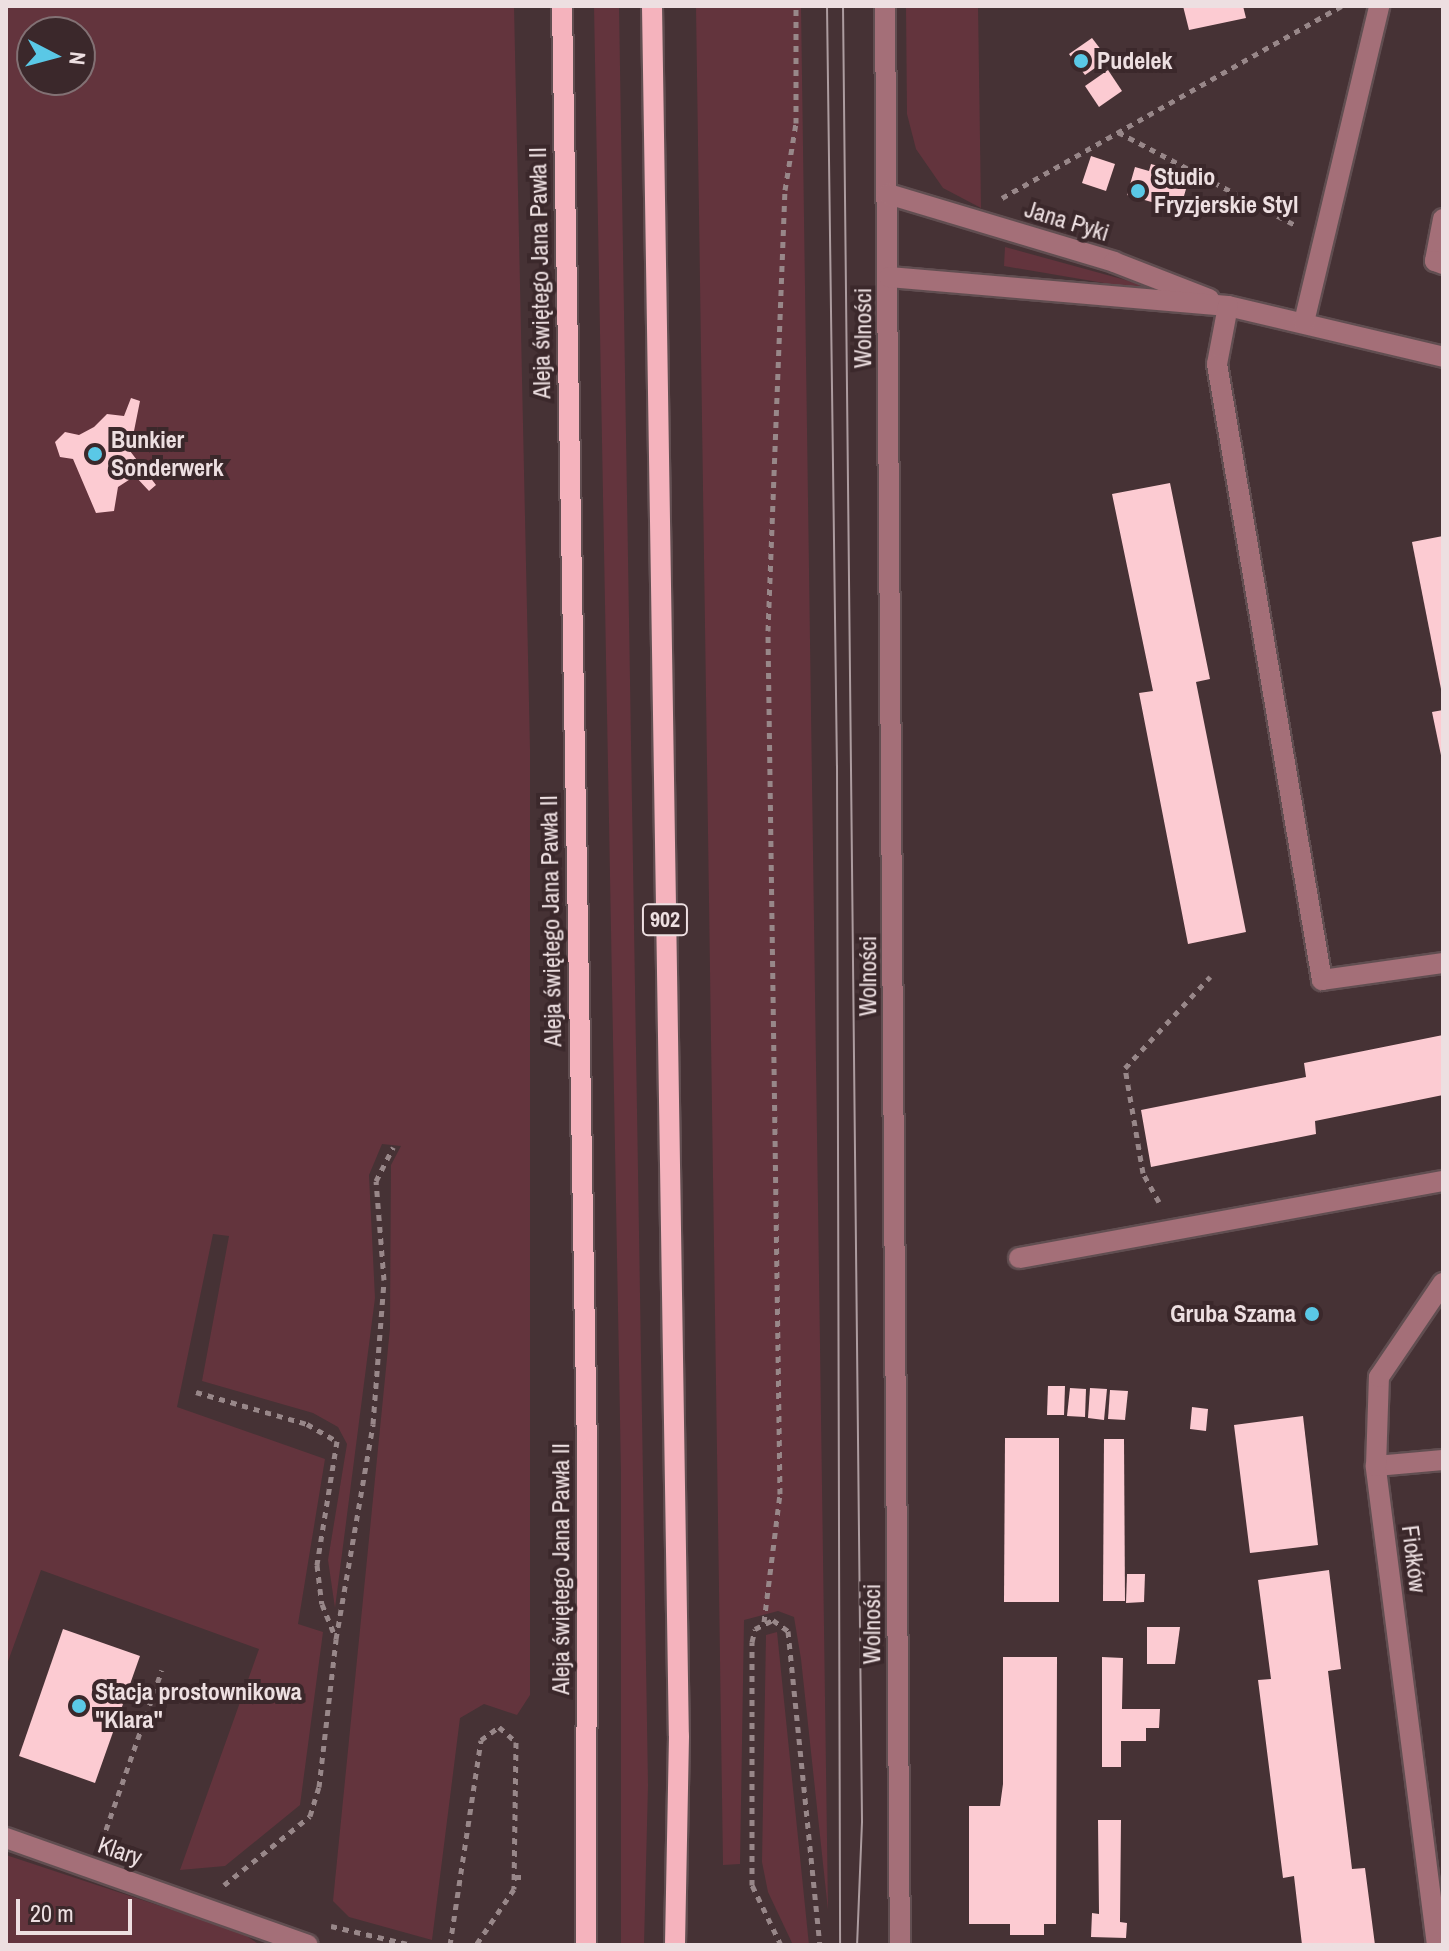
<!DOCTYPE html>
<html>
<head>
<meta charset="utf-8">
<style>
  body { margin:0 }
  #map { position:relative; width:1449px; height:1951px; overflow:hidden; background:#463235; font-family:"Archivo Narrow",sans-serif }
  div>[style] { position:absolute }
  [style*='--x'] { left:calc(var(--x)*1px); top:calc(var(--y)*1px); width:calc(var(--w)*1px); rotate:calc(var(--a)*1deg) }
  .green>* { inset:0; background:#63343d }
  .building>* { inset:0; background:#fccbd2 }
  .path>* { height:5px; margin-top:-2.5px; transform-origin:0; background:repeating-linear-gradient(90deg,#988789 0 6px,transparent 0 12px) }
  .roads { filter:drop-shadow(2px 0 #614e51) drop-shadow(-2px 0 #614e51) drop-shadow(0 2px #614e51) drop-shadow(0 -2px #614e51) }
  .minor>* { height:20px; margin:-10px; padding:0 10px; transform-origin:10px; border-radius:10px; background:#a46f78 }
  .major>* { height:20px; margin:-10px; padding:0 10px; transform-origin:10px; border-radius:10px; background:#f5b3bd }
  .tram>* { height:2px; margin:-1px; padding:0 1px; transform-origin:1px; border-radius:1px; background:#ac9c9f }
  .dots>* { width:22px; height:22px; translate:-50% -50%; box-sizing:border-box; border:4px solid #3b282b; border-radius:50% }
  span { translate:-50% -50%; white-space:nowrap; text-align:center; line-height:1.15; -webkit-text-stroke:8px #3b282b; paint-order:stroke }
  .shield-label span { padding:2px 6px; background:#3b282b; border:2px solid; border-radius:6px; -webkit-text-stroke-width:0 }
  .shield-label { font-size:22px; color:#eddfe1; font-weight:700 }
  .poi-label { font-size:24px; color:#eddfe1; font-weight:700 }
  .left { translate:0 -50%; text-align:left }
  .right { translate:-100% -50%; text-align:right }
  .street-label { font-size:24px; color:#eddfe1 }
  .frame { position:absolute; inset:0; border:8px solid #eddfe1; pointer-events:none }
  .north { position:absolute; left:16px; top:16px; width:80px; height:80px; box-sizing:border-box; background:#3b282b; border:2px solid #827174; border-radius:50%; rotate:96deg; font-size:22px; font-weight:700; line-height:32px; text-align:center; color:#eddfe1 }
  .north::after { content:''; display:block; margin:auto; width:28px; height:36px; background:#5ac8e6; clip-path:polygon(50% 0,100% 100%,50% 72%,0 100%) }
  .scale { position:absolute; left:16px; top:1899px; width:116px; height:36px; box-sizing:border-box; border:4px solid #eddfe1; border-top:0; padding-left:10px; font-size:24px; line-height:28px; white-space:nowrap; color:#eddfe1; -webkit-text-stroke:6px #3b282b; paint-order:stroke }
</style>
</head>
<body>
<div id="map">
  <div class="green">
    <i style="clip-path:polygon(evenodd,6px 6px,514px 6px,530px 750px,530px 1695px,517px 1715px,484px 1704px,460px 1718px,432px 1940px,349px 1917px,333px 1901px,390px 1328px,391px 1165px,401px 1146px,382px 1144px,369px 1175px,375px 1298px,335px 1608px,328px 1560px,347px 1444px,338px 1427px,313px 1413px,202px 1381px,229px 1236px,213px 1234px,177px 1407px,325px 1459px,298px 1624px,323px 1632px,300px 1805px,225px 1866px,180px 1870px,259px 1649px,41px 1570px,6px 1667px,6px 6px,32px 32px,80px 32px,80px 80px,32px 80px,32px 32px)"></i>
    <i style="clip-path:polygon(594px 6px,619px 6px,648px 1785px,644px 1945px,621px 1945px,621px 1473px)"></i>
    <i style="clip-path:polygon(696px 6px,801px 6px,828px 1910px,801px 1659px,794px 1617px,778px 1611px,744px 1620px,740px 1864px,723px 1865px)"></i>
    <i style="clip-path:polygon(906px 6px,978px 6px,981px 208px,943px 188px,916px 149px,907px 114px)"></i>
    <i style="clip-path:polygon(1005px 247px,1140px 284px,1139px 289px,1004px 266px)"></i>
    <i style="clip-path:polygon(777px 1632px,809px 1945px,793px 1945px,768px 1892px,762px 1862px,766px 1635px)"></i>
    <i style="clip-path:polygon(6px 1855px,242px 1933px,260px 1945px,6px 1945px)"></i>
  </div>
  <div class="building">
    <i style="clip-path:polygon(1183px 6px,1243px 6px,1246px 18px,1189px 30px)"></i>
    <i style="clip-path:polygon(1092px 38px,1108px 59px,1085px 75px,1069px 54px)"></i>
    <i style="clip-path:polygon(1108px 70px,1122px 91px,1099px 107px,1085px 86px)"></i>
    <i style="clip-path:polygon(1091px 156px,1115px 164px,1106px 191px,1082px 183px)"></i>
    <i style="clip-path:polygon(1151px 164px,1190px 175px,1182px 203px,1164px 198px,1162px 205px,1127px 195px,1135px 167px,1149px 171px)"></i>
    <i style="clip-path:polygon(131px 398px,140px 401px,130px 451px,156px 485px,149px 491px,135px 476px,118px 487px,114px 511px,96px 513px,73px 459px,60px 457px,55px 442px,65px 432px,79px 435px,94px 427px,107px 414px,124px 416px)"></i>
    <i style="clip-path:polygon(1170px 483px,1210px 679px,1196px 682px,1246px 932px,1188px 944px,1139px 693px,1153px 691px,1112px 494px)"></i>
    <i style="clip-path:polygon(1443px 536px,1443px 693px,1442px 694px,1412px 542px)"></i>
    <i style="clip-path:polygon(1443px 710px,1443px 760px,1442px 760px,1432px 712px)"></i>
    <i style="clip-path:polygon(1443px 1035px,1443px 1095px,1315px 1121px,1316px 1134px,1151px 1167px,1141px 1110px,1306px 1077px,1304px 1063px)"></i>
    <i style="clip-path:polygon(1048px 1386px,1065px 1386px,1064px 1415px,1047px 1415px)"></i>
    <i style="clip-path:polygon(1070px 1388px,1086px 1389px,1085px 1417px,1067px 1416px)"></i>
    <i style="clip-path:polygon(1090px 1388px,1107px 1389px,1104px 1420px,1088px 1418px)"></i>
    <i style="clip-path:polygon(1110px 1390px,1128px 1391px,1125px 1420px,1108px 1419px)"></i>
    <i style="clip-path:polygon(1192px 1407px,1208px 1409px,1206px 1431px,1190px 1429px)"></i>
    <i style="clip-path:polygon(1303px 1416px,1318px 1545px,1250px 1553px,1234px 1425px)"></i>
    <i style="clip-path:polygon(1005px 1438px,1059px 1438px,1059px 1602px,1004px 1602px)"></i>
    <i style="clip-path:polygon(1104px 1439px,1124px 1439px,1125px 1601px,1103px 1601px)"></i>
    <i style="clip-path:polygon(1329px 1570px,1341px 1669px,1328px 1671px,1352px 1869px,1365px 1868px,1375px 1945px,1302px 1945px,1294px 1876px,1283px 1878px,1258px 1680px,1271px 1679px,1258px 1580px)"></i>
    <i style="clip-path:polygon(1127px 1574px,1145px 1574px,1144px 1602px,1126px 1603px)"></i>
    <i style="clip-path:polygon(1147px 1627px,1180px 1627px,1175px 1664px,1147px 1664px)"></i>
    <i style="clip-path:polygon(63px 1629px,140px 1656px,95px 1783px,19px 1756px)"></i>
    <i style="clip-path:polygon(1003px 1657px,1057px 1657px,1056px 1924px,1044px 1924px,1044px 1935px,1010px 1935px,1010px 1924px,969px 1924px,969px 1806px,1000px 1806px,1003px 1784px)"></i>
    <i style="clip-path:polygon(1102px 1657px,1123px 1658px,1122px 1709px,1160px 1709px,1159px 1728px,1146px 1728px,1146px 1741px,1121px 1741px,1121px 1767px,1102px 1767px)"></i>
    <i style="clip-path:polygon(1098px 1820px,1121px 1820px,1120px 1922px,1127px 1923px,1126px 1938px,1091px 1937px,1092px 1913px,1099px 1914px)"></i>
  </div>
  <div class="path">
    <i style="--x:1118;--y:132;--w:202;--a:27.7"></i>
    <i style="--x:1002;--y:198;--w:390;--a:-29.5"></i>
    <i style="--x:1159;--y:1202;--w:33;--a:-119"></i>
    <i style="--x:1143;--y:1173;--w:107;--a:-99.7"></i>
    <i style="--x:1125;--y:1068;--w:125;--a:-47"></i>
    <i style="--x:196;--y:1392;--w:116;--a:16.1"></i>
    <i style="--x:307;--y:1424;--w:34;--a:30"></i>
    <i style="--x:337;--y:1441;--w:126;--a:99.2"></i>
    <i style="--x:317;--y:1565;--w:39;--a:83"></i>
    <i style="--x:322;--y:1604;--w:37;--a:68"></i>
    <i style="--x:764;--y:1622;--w:129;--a:-82.9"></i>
    <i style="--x:780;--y:1494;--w:863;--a:-90.8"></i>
    <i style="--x:768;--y:631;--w:441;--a:-87.8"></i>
    <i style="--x:785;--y:190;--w:68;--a:-80.7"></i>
    <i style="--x:796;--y:123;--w:117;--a:-90"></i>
    <i style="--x:102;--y:1841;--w:181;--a:-70.7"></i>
    <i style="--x:515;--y:1877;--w:8;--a:0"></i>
    <i style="--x:224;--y:1885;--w:110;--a:-38.7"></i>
    <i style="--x:310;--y:1816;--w:30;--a:-73"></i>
    <i style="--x:319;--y:1787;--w:149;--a:-83.4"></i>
    <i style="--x:336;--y:1639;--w:218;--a:-80.2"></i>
    <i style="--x:373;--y:1424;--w:144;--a:-85.6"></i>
    <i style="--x:384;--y:1280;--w:99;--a:-94.6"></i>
    <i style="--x:376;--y:1181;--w:38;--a:-63"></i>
    <i style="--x:331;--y:1926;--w:83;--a:13.2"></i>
    <i style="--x:450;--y:1945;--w:207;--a:-81.4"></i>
    <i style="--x:481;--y:1740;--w:22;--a:-36"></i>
    <i style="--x:499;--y:1727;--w:23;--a:41"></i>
    <i style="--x:516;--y:1742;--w:147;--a:90.8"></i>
    <i style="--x:514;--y:1889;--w:68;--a:124.2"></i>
    <i style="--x:781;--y:1945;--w:67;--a:-115.8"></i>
    <i style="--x:752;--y:1885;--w:243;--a:-90"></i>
    <i style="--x:752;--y:1642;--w:13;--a:-77"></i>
    <i style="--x:755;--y:1629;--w:20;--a:-27"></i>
    <i style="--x:773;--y:1620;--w:19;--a:36"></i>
    <i style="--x:788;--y:1631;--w:316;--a:84.2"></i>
  </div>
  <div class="roads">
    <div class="minor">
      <i style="--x:885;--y:6;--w:1939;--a:89.56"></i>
      <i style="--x:888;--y:194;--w:236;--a:16.7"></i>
      <i style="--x:1114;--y:262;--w:102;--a:21.3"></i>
      <i style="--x:1443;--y:219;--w:43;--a:100.8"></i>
      <i style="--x:1435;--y:261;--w:9;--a:21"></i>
      <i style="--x:889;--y:277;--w:340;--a:4.9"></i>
      <i style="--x:1228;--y:306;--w:221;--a:13.3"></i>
      <i style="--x:1228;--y:306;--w:59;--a:100.7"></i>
      <i style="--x:1217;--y:364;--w:625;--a:80.33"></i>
      <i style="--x:1322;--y:980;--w:122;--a:-8"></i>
      <i style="--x:1304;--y:322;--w:325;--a:-76.6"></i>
      <i style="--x:1019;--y:1258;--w:431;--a:-10.3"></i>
      <i style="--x:1376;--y:1466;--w:67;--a:-5.1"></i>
      <i style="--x:6;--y:1838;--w:320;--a:19.5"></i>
      <i style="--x:1437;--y:1945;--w:483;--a:-97.3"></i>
      <i style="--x:1376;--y:1466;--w:89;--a:-88.1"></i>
      <i style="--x:1379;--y:1377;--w:114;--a:-55.8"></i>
    </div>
    <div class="major">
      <i style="--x:562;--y:6;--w:1443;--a:89.01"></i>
      <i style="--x:587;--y:1449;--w:496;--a:90.1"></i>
      <i style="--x:652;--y:6;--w:1730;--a:89.11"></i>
      <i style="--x:679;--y:1736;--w:209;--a:91.1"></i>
    </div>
  </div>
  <div class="tram">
    <i style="--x:827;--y:6;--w:760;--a:89.25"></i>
    <i style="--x:837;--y:766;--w:1179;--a:89.85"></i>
    <i style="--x:843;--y:6;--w:1816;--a:89.4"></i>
    <i style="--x:862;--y:1822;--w:123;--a:92.3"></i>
  </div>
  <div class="dots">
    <i style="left:1081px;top:61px;background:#5ac8e6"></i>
    <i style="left:1138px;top:191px;background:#5ac8e6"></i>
    <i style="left:95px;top:454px;background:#5ac8e6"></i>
    <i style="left:1312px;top:1314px;background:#5ac8e6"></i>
    <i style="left:79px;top:1706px;background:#5ac8e6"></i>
  </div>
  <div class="shield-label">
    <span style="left:665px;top:920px">902</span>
  </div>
  <div class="poi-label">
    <span class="left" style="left:1097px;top:61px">Pudelek</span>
    <span class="left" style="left:1154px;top:191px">Studio<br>Fryzjerskie Styl</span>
    <span class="left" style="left:111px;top:454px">Bunkier<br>Sonderwerk</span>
    <span class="right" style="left:1296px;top:1314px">Gruba Szama</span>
    <span class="left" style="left:95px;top:1706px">Stacja prostownikowa<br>"Klara"</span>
  </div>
  <div class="street-label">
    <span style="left:1067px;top:221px;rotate:17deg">Jana Pyki</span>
    <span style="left:540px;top:273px;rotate:-91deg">Aleja świętego Jana Pawła II</span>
    <span style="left:863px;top:328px;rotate:-90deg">Wolności</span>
    <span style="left:551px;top:921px;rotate:-91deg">Aleja świętego Jana Pawła II</span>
    <span style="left:868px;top:976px;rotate:-90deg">Wolności</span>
    <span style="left:1414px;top:1559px;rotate:83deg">Fiołków</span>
    <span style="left:561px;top:1569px;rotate:-90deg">Aleja świętego Jana Pawła II</span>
    <span style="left:872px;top:1624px;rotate:-90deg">Wolności</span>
    <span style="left:120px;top:1851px;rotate:19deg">Klary</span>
  </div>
  <div class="frame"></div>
  <div class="north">N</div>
  <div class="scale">20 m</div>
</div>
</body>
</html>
